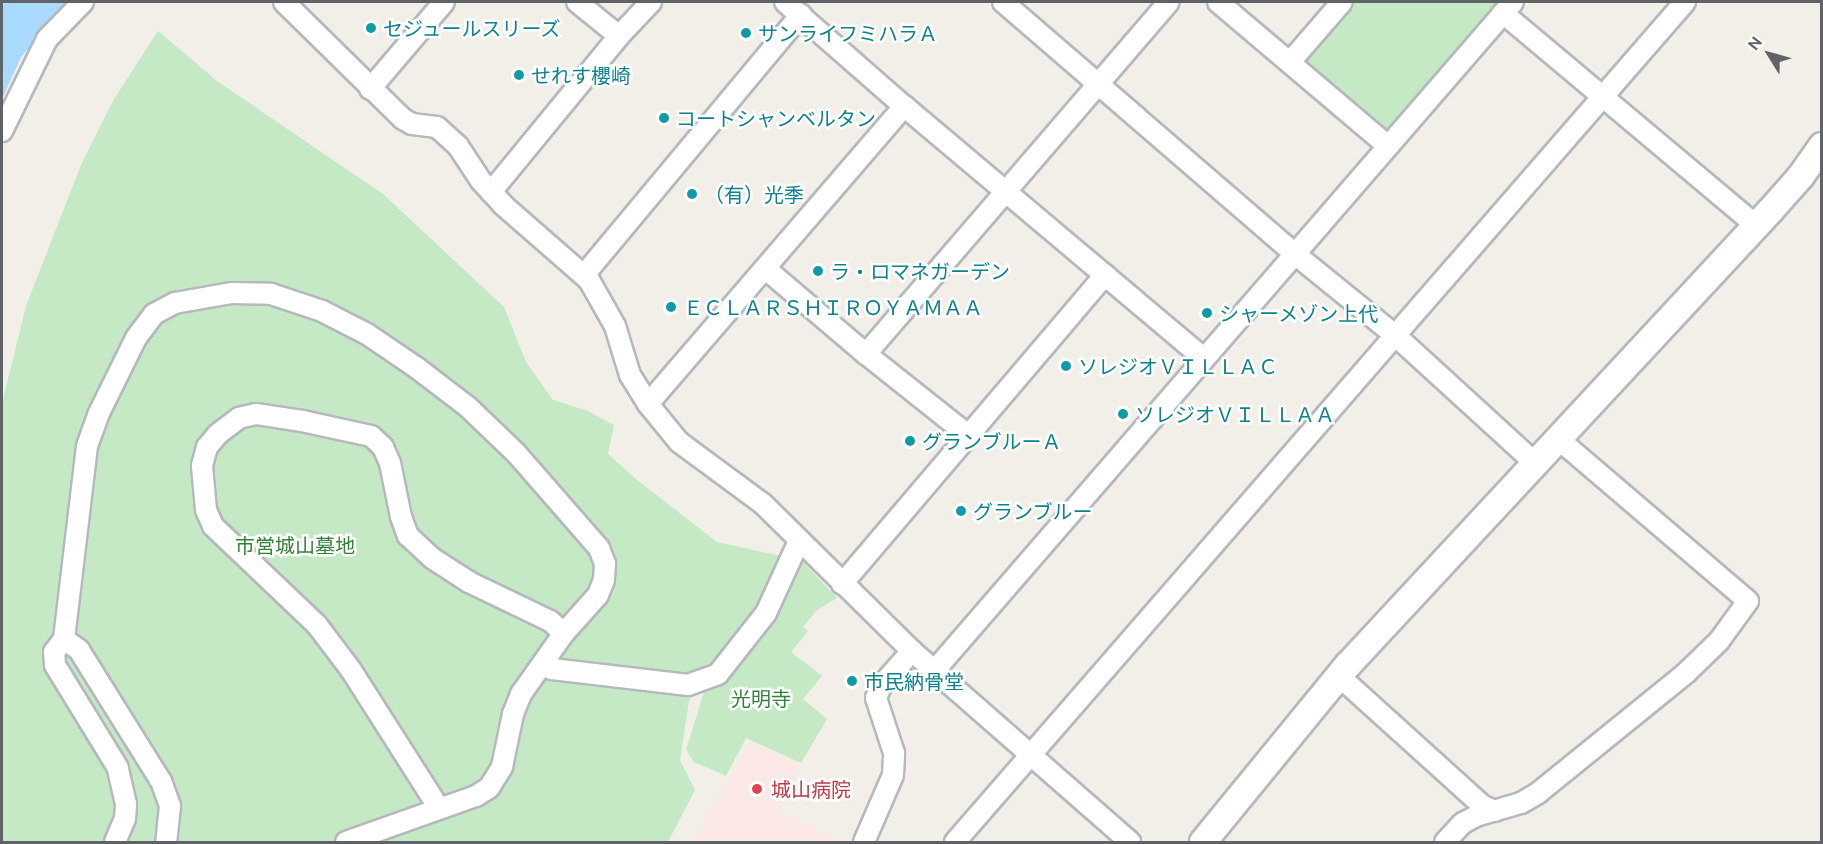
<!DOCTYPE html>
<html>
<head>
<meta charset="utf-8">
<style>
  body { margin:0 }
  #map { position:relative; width:1823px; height:844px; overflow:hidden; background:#f1efe8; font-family:Ubuntu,"Noto Sans JP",sans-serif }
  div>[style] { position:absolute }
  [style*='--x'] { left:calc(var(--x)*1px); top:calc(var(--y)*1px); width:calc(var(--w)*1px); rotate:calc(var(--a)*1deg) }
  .medical>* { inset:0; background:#fce8e6 }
  .green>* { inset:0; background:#c5e8c5 }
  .water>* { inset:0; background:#aadaff }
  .roads { filter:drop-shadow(2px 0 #b5b8bc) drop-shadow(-2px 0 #b5b8bc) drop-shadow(0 2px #b5b8bc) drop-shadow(0 -2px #b5b8bc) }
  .minor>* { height:20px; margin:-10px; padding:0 10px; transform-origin:10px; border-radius:10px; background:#fff }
  .tertiary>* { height:26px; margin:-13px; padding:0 13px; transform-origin:13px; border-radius:13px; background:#fff }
  .dots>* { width:16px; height:16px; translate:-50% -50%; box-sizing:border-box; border:3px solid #fff; border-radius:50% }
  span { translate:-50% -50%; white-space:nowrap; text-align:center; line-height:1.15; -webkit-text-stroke:5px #fff; paint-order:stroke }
  .culture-label { font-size:20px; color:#0d838f }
  .left { translate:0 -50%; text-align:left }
  .park-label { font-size:20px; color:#348238 }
  .health-label { font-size:20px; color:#be3a42 }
  .frame { position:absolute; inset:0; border:3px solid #5f6368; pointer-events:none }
  .north { position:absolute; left:1739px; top:24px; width:60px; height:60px; -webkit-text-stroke:4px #fff; paint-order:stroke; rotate:307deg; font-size:16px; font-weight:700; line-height:24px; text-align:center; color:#5f6368 }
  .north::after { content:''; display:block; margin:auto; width:21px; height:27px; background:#5f6368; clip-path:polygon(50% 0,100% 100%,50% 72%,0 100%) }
</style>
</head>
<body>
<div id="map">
  <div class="medical">
    <i style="clip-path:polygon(749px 742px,801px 765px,779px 812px,843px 842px,694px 842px)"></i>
  </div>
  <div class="green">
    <i style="clip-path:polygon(1354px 2px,1503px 2px,1392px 129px,1383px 130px,1302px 63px)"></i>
    <i style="clip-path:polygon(158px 31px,217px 81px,383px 194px,504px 307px,526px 362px,553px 400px,588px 411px,614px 425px,608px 454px,637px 480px,717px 542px,781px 556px,775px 583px,760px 612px,689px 701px,680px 760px,695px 790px,668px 842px,2px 842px,2px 403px,26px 306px,81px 165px,114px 99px)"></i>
    <i style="clip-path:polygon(802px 561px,837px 598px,817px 610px,803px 627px,808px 631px,791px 652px,822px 676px,803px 699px,827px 719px,801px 763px,746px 738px,726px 776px,694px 762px,686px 750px,707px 682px,728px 672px)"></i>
  </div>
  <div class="water">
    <i style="clip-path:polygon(2px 2px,70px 2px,21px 57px,2px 99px)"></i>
  </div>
  <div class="roads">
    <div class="minor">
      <i style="--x:284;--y:2;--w:167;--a:44.5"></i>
      <i style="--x:403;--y:119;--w:10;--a:29"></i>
      <i style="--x:412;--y:124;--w:25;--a:7"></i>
      <i style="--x:437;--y:127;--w:28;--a:42"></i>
      <i style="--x:458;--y:146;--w:42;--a:56.7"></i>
      <i style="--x:481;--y:181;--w:33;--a:47"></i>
      <i style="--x:503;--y:205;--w:114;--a:41.1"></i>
      <i style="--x:589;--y:280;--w:53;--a:60.5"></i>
      <i style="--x:615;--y:326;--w:51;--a:73"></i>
      <i style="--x:630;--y:375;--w:34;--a:58"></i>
      <i style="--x:648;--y:404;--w:49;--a:50.8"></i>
      <i style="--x:679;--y:442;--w:104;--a:36.4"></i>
      <i style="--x:763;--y:504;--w:209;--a:44.6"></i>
      <i style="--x:912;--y:651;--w:290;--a:41.2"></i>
      <i style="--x:577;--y:2;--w:54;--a:39"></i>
      <i style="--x:785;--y:2;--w:158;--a:41.2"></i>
      <i style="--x:904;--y:106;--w:392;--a:40.1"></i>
      <i style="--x:1003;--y:2;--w:386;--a:40.8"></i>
      <i style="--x:1295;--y:254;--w:130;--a:39.1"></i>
      <i style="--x:1396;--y:336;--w:188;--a:42.4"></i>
      <i style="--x:1218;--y:2;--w:223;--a:40.3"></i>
      <i style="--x:1503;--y:13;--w:330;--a:40"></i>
      <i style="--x:1290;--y:62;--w:79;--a:-49.1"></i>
      <i style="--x:370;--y:89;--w:114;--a:-49.6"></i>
      <i style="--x:2;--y:131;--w:102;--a:-63.9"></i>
      <i style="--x:47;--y:39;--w:52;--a:-45.8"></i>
      <i style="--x:491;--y:192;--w:202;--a:-50.6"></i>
      <i style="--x:619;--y:36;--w:47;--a:-46.7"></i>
      <i style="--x:766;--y:269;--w:131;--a:40.4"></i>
      <i style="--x:866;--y:354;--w:130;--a:38.5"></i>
      <i style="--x:584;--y:275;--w:339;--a:-50.2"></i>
      <i style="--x:866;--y:354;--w:464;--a:-49.3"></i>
      <i style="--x:648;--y:404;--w:393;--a:-49.3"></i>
      <i style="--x:842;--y:584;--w:406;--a:-49.6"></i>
      <i style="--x:64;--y:639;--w:19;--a:36"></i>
      <i style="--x:79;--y:650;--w:155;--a:58"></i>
      <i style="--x:161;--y:781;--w:27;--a:70"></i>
      <i style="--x:170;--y:806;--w:36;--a:96"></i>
      <i style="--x:542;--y:665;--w:11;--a:22"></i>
      <i style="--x:552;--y:669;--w:137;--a:6.7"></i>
      <i style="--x:688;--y:685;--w:32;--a:-20"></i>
      <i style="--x:718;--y:674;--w:78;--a:-51.8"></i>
      <i style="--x:766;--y:613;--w:79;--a:-65.4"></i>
      <i style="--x:935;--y:670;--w:883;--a:-49.13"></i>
      <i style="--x:1339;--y:676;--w:194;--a:42.1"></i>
      <i style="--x:1483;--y:806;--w:13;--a:23"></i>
      <i style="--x:115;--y:842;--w:25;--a:-67"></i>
      <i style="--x:125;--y:819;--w:15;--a:-86"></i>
      <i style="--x:126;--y:804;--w:37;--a:-103"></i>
      <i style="--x:118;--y:768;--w:121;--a:-121.5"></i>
      <i style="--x:55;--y:665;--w:13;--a:-94"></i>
      <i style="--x:54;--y:652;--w:16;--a:-52"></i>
      <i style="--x:64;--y:639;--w:194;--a:-83.2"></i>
      <i style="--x:87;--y:446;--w:33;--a:-70"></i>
      <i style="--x:98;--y:415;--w:86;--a:-63.7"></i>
      <i style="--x:136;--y:338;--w:30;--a:-53"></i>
      <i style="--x:154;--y:314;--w:24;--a:-28"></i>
      <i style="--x:175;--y:303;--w:58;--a:-10"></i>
      <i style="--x:232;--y:293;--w:39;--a:1"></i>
      <i style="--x:271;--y:294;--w:54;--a:18.4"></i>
      <i style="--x:322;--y:311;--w:51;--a:27.1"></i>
      <i style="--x:367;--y:334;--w:60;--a:34.2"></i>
      <i style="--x:417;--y:368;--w:64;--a:37.4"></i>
      <i style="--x:468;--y:407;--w:66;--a:43.8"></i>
      <i style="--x:516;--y:453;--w:126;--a:48.9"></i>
      <i style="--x:599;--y:548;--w:17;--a:69"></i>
      <i style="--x:605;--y:564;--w:16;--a:94"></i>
      <i style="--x:604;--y:580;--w:16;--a:112"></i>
      <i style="--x:598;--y:595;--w:51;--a:131.8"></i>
      <i style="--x:564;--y:633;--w:18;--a:-139"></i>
      <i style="--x:550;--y:621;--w:90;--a:-154.3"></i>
      <i style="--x:469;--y:582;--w:44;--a:-147"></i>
      <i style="--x:432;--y:558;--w:33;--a:-137"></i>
      <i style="--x:408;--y:536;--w:20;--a:-110"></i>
      <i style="--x:401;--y:517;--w:55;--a:-101.5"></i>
      <i style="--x:390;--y:463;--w:17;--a:-114"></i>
      <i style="--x:383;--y:447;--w:16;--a:-137"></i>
      <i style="--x:371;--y:436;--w:71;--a:-167.7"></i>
      <i style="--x:302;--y:421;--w:47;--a:-171.3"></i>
      <i style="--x:256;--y:414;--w:17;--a:167"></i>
      <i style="--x:239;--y:418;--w:26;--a:143"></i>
      <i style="--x:218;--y:434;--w:17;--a:130"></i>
      <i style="--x:207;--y:447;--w:20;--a:105"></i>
      <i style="--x:202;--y:466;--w:44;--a:84.8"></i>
      <i style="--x:206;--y:510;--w:17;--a:66"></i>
      <i style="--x:213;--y:526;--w:144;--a:43.6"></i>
      <i style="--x:317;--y:625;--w:56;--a:52.9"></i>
      <i style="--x:351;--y:670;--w:164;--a:57.5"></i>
      <i style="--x:346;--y:842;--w:138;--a:-19.5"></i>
      <i style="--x:476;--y:796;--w:15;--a:-32"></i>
      <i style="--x:489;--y:788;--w:25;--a:-58"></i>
      <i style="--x:502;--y:767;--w:54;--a:-78.3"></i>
      <i style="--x:513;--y:714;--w:22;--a:-68"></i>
      <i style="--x:521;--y:694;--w:75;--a:-54.8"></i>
      <i style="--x:864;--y:842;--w:73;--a:-66.6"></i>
      <i style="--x:893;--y:775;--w:22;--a:-87"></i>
      <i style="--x:894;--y:753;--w:58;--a:-108.1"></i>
      <i style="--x:876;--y:698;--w:13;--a:-67"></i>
      <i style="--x:881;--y:686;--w:47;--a:-48.5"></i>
      <i style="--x:955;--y:842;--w:1113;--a:-49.01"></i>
      <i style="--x:1445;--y:842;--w:26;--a:-47"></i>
      <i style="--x:1463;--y:823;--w:15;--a:-28"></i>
      <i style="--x:1476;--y:816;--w:47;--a:-16.1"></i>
      <i style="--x:1521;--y:803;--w:20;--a:-30"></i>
      <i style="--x:1538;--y:793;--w:191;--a:-39"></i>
      <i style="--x:1686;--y:673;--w:46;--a:-44.1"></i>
      <i style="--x:1719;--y:641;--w:49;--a:-54.1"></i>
      <i style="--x:1748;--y:601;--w:250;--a:-139.5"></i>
    </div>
    <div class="tertiary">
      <i style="--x:1203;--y:842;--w:229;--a:-50.7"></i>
      <i style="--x:1348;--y:665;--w:620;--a:-47.09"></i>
      <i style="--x:1770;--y:211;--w:47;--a:-48.5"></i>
      <i style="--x:1801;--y:176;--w:37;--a:-55"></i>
    </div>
  </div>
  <div class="dots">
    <i style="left:371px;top:28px;background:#0f9aa8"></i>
    <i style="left:746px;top:33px;background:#0f9aa8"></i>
    <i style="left:519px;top:75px;background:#0f9aa8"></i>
    <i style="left:664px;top:118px;background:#0f9aa8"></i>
    <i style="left:692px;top:194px;background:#0f9aa8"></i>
    <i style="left:818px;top:271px;background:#0f9aa8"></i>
    <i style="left:671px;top:307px;background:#0f9aa8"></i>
    <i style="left:1207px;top:313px;background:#0f9aa8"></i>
    <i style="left:1066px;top:366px;background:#0f9aa8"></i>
    <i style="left:1123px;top:414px;background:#0f9aa8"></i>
    <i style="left:910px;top:441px;background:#0f9aa8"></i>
    <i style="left:961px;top:511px;background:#0f9aa8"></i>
    <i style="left:852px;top:681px;background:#0f9aa8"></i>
    <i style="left:757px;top:789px;background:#e0444e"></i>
  </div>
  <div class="culture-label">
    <span class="left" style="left:383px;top:28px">セジュールスリーズ</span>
    <span class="left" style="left:758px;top:33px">サンライフミハラＡ</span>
    <span class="left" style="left:531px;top:75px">せれす櫻崎</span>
    <span class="left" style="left:676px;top:118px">コートシャンベルタン</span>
    <span class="left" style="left:704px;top:194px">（有）光季</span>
    <span class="left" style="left:830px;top:271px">ラ・ロマネガーデン</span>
    <span class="left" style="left:683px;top:307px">ＥＣＬＡＲＳＨＩＲＯＹＡＭＡＡ</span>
    <span class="left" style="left:1219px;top:313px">シャーメゾン上代</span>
    <span class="left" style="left:1078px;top:366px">ソレジオＶＩＬＬＡＣ</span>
    <span class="left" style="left:1135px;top:414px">ソレジオＶＩＬＬＡＡ</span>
    <span class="left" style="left:922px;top:441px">グランブルーＡ</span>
    <span class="left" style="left:973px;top:511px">グランブルー</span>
    <span class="left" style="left:864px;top:681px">市民納骨堂</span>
  </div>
  <div class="park-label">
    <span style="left:295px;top:545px">市営城山墓地</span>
    <span style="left:761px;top:698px">光明寺</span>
  </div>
  <div class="health-label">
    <span class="left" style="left:771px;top:789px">城山病院</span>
  </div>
  <div class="frame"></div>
  <div class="north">N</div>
</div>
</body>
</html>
